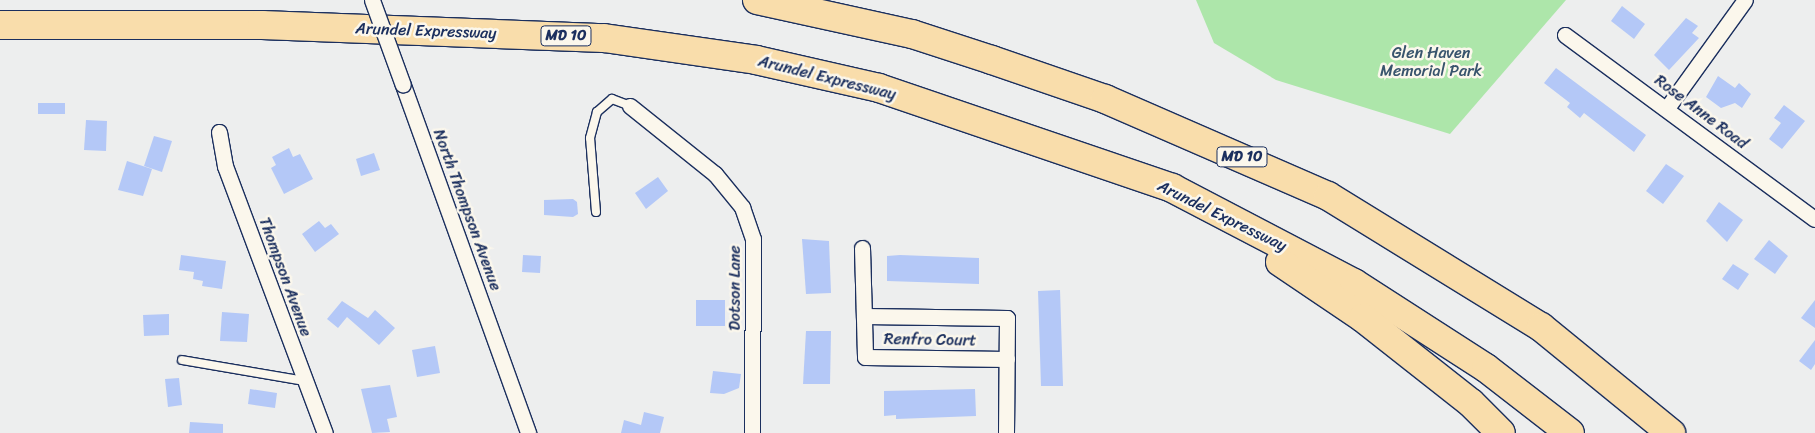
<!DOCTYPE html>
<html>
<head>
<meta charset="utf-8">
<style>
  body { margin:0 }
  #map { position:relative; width:1815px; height:433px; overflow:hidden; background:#edeeee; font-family:Sriracha,sans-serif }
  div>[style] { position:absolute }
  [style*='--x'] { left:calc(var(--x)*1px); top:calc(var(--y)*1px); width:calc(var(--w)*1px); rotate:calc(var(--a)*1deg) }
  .green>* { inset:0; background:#ade6aa }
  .building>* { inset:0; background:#b4c8f7 }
  .roads { filter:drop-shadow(1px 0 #1b2f5e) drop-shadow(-1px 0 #1b2f5e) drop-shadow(0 1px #1b2f5e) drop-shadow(0 -1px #1b2f5e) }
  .lane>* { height:8px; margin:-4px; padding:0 4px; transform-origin:4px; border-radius:4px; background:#fbf7ec }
  .street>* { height:15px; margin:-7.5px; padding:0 7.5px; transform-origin:7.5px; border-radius:7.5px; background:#fbf7ec }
  .highway>* { height:28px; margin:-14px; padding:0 14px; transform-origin:14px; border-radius:14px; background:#f9ddab }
  .bridges { filter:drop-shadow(1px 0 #1b2f5e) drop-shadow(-1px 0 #1b2f5e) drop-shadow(0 1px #1b2f5e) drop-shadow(0 -1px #1b2f5e) }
  .street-bridge>* { height:15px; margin:-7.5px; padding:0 7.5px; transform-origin:7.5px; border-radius:7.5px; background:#fbf7ec }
  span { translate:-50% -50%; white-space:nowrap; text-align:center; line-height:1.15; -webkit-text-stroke:5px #fbf7ec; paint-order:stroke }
  .shield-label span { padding:1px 4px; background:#fbf7ec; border:1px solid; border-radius:4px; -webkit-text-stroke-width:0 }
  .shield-label { font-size:15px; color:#1b2f5e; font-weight:700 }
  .street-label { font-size:16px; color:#1b2f5e }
  .park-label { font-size:16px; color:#38546d }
</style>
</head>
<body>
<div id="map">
  <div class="green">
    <i style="clip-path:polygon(1196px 0,1566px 0,1450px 134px,1276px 80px,1214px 43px)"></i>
  </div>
  <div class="building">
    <i style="clip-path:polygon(1622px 6px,1645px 24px,1634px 39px,1611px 21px)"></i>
    <i style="clip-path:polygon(1686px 18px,1698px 26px,1692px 33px,1699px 38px,1669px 70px,1654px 55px)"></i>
    <i style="clip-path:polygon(1556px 68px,1646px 135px,1634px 152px,1584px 113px,1580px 118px,1567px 107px,1570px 103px,1544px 83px)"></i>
    <i style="clip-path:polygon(1718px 76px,1735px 88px,1739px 83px,1751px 94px,1742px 108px,1735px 103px,1721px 108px,1706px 97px)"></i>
    <i style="clip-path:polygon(38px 103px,65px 103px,65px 114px,38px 114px)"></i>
    <i style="clip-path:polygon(1784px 105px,1805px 121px,1782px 149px,1769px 139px,1781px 123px,1774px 118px)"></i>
    <i style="clip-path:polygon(86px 120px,107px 121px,106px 151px,84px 150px)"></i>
    <i style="clip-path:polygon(154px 136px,172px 141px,162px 172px,144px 166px)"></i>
    <i style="clip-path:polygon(289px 148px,293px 157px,300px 154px,313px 179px,284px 194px,271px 168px,276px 165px,272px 157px)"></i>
    <i style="clip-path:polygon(374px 153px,380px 170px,361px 176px,356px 159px)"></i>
    <i style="clip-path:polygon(127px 161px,152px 169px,143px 196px,118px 190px)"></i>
    <i style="clip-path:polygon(1666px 164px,1684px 176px,1663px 204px,1646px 191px)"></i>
    <i style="clip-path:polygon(658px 177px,668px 191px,646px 209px,635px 193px)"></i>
    <i style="clip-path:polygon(573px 199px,577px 202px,578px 214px,573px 217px,544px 215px,544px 200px)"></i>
    <i style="clip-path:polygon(1719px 202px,1743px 220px,1727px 242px,1706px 221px)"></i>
    <i style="clip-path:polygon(319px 221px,325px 228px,331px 224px,339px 234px,315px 252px,302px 234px)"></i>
    <i style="clip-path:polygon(802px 239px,829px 241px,831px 293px,806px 294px)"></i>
    <i style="clip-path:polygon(1769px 240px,1788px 256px,1775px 274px,1754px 259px)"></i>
    <i style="clip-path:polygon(181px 255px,226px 261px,222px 289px,202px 286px,203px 281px,193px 279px,194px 272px,179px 270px)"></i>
    <i style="clip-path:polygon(523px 255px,541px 256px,540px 273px,522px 272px)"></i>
    <i style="clip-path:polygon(900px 255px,979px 258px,979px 284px,887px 281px,887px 256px)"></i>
    <i style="clip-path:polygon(1733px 264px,1749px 274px,1738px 290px,1722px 279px)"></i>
    <i style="clip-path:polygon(1060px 290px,1063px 386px,1041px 386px,1038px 291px)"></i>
    <i style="clip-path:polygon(696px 300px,725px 300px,725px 326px,696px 326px)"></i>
    <i style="clip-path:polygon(1815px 300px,1815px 328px,1801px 318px)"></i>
    <i style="clip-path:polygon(342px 301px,368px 318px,375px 310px,395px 328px,379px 345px,347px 317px,338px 328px,327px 319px)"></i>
    <i style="clip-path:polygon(222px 312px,249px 314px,247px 342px,220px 341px)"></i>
    <i style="clip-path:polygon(169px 314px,169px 335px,144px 336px,143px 315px)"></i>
    <i style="clip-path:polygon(806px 331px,831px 331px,830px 384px,803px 384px)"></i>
    <i style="clip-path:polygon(1815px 340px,1815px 364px,1811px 370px,1799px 361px)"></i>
    <i style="clip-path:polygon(435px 346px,440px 373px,417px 377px,412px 350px)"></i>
    <i style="clip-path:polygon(713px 371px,741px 374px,739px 388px,724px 394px,710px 393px)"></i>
    <i style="clip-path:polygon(179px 378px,182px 405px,168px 407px,165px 379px)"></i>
    <i style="clip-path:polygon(390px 385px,397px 417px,387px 419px,390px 432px,372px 433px,361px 389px)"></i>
    <i style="clip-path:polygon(250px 389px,277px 393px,275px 408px,248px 404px)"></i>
    <i style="clip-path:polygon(975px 389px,976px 416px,896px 419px,896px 415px,884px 416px,884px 391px)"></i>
    <i style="clip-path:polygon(644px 412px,664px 417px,660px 433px,621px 433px,624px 420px,641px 425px)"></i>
    <i style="clip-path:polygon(190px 422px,223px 424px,223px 433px,189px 433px)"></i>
  </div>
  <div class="roads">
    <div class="lane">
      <i style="--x:596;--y:212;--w:74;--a:-94.6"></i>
      <i style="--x:590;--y:138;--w:27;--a:-75"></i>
      <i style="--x:597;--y:112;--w:20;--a:-41"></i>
      <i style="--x:612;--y:99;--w:19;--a:21"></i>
      <i style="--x:182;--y:360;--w:125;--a:9.7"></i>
    </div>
    <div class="street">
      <i style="--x:1565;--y:35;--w:310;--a:36.4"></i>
      <i style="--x:403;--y:85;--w:370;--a:70.2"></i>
      <i style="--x:630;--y:106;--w:109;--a:38.7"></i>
      <i style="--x:715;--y:174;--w:43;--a:50.7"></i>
      <i style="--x:742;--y:207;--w:34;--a:71"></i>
      <i style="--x:753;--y:239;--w:194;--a:90.3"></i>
      <i style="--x:1667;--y:108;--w:133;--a:-54.2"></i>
      <i style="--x:219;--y:132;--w:35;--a:80"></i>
      <i style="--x:225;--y:166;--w:285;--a:69.5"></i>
      <i style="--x:862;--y:248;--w:109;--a:88.4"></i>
      <i style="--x:865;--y:357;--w:142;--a:0.8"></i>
      <i style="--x:864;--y:316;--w:143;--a:0.8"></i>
      <i style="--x:1007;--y:318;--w:115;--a:90.5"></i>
    </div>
    <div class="highway">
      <i style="--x:757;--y:0;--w:159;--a:12.4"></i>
      <i style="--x:912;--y:34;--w:84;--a:18"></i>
      <i style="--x:992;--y:60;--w:120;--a:19"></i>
      <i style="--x:1105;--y:99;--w:243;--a:23.5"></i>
      <i style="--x:1328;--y:196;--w:250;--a:31.6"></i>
      <i style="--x:1541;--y:327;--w:168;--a:39.2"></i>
      <i style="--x:0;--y:25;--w:262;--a:0"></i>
      <i style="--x:262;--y:25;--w:342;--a:2.2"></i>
      <i style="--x:604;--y:38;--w:154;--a:8.2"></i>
      <i style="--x:756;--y:60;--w:126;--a:12.8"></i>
      <i style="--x:879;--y:88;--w:310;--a:18.8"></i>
      <i style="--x:1172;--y:188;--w:205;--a:27.6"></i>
      <i style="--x:1354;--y:283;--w:157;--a:32.8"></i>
      <i style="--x:1486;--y:368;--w:106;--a:37.7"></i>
      <i style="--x:1280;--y:262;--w:100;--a:34"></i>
      <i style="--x:1363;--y:318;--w:137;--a:38.2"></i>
      <i style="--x:1471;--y:403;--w:42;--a:45"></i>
    </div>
  </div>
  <div class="bridges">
    <div class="street-bridge">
      <i style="--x:372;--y:0;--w:90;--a:70"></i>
    </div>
  </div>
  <div class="shield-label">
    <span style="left:566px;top:36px">MD 10</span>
    <span style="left:1242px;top:157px">MD 10</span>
  </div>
  <div class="street-label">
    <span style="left:426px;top:31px;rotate:2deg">Arundel Expressway</span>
    <span style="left:827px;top:78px;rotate:14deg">Arundel Expressway</span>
    <span style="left:1701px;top:112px;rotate:37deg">Rose Anne Road</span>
    <span style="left:467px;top:210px;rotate:70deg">North Thompson Avenue</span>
    <span style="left:1222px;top:216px;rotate:26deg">Arundel Expressway</span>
    <span style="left:285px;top:277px;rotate:70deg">Thompson Avenue</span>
    <span style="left:735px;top:288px;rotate:-90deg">Dotson Lane</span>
    <span style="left:930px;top:340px;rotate:1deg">Renfro Court</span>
  </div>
  <div class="park-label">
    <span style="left:1431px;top:62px">Glen Haven<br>Memorial Park</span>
  </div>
</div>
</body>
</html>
